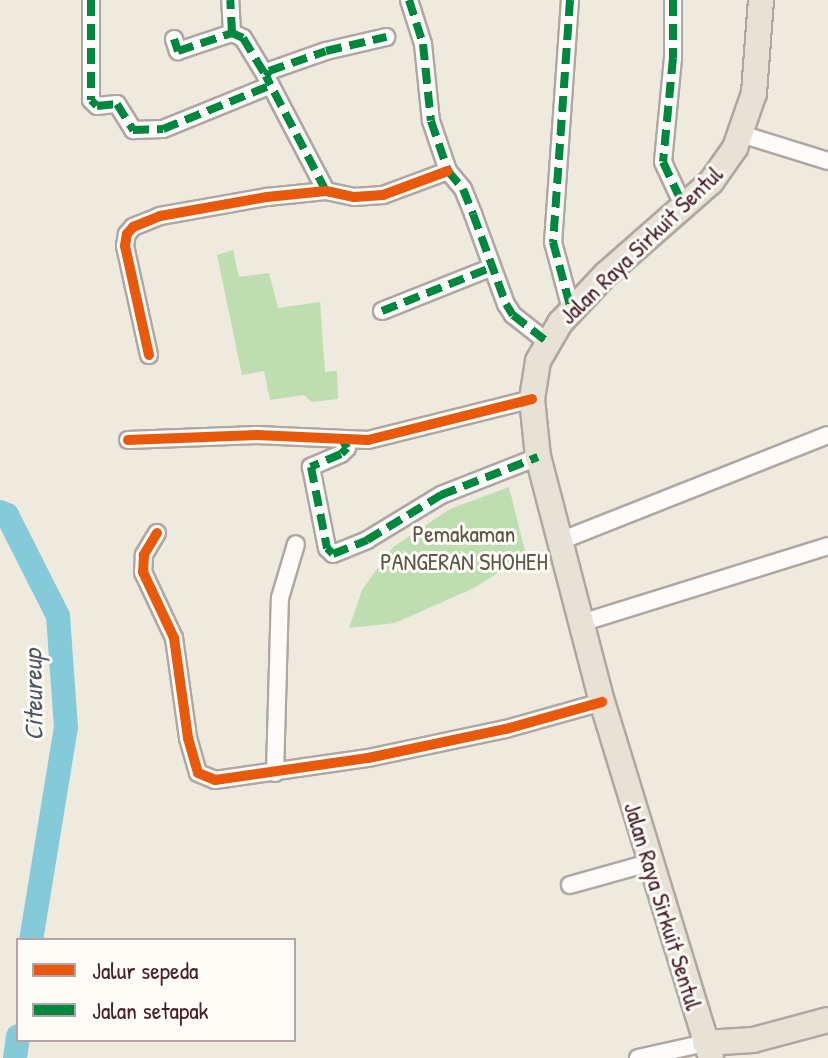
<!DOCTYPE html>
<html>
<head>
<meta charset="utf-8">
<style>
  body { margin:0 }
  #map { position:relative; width:828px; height:1058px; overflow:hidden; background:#efeade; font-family:"Patrick Hand",sans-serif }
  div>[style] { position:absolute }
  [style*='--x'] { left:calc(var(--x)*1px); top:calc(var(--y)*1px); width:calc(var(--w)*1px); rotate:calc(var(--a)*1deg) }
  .green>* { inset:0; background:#bedeb1 }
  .river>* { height:24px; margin:-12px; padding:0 12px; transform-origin:12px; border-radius:12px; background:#85cad8 }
  .roads { filter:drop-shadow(2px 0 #b0a7a2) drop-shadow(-2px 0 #b0a7a2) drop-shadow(0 2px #b0a7a2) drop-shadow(0 -2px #b0a7a2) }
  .street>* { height:16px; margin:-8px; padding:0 8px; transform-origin:8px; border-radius:8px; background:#fdfcfa }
  .primary>* { height:24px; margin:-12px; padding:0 12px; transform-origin:12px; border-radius:12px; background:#e8e2d6 }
  .quiet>* { height:8px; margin-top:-4px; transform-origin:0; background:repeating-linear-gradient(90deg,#00873e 0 16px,transparent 0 24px) }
  .cycleway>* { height:10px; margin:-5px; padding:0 5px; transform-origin:5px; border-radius:5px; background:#e8590c }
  span { translate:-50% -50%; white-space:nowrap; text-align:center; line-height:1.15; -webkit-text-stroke:6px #fdfcf7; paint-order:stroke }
  .street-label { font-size:24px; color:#4a1f2b }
  .park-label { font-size:24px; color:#605648 }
  .water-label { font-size:26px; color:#4f5666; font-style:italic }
  .legend { position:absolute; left:16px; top:938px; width:280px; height:104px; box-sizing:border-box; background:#fdfcf7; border:2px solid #b5a4a5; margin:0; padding:10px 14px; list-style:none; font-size:24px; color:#4a1f2b }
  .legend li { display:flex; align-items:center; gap:16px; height:40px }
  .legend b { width:40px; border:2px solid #b5a4a5 }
</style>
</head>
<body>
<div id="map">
  <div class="green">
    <i style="clip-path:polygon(233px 250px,239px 277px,269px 273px,278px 308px,320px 302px,325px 372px,337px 371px,338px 399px,312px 402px,304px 395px,270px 400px,264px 371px,242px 375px,217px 255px)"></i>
    <i style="clip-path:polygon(509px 487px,526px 555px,474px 588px,395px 623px,349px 628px,362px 590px,393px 547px,450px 509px)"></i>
  </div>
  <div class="river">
    <i style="--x:0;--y:512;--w:8;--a:23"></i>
    <i style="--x:7;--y:515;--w:113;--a:63.2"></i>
    <i style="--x:58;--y:616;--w:111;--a:85.9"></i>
    <i style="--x:66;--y:727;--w:216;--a:99.3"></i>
    <i style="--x:15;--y:1058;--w:22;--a:-82"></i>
  </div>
  <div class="roads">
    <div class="street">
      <i style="--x:91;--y:0;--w:100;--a:90"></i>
      <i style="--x:91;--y:100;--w:8;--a:45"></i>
      <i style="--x:97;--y:106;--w:20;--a:-6"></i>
      <i style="--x:117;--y:104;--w:31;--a:58"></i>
      <i style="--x:133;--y:130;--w:30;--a:-2"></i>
      <i style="--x:163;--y:129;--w:114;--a:-22.1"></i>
      <i style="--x:409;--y:0;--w:46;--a:72.3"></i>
      <i style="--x:423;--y:44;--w:77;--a:84.1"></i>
      <i style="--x:431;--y:121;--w:53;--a:71.2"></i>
      <i style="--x:448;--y:171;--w:23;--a:50"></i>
      <i style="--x:463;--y:189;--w:27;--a:68"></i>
      <i style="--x:473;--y:214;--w:96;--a:69.9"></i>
      <i style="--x:506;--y:304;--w:13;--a:58"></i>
      <i style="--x:513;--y:315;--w:42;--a:38.2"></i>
      <i style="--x:570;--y:0;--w:243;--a:94"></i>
      <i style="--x:553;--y:242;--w:69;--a:75"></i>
      <i style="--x:673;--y:0;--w:58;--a:90"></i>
      <i style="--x:673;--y:58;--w:104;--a:95.5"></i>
      <i style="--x:663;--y:162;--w:50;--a:65"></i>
      <i style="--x:232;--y:33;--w:12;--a:24"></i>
      <i style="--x:243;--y:38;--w:44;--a:58.8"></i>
      <i style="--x:174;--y:39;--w:13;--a:72"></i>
      <i style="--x:178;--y:51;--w:57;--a:-18.4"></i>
      <i style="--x:232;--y:33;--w:33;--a:-93"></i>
      <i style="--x:741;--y:134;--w:91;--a:17.2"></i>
      <i style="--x:326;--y:191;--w:130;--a:-117.6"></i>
      <i style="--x:266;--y:76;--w:6;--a:-59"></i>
      <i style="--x:269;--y:71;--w:60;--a:-19.3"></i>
      <i style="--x:326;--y:51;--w:62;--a:-13.1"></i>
      <i style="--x:382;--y:311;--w:116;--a:-21.7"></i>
      <i style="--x:149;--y:355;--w:112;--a:-102.4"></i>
      <i style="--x:125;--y:246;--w:12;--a:-81"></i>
      <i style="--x:127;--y:234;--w:9;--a:-49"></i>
      <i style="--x:133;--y:227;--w:29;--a:-22"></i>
      <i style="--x:160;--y:216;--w:109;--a:-10.1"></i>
      <i style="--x:267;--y:197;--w:59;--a:-5.8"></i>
      <i style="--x:326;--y:191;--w:29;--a:12"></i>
      <i style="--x:354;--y:197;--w:29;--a:-4"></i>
      <i style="--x:383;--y:195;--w:69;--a:-20.3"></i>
      <i style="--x:128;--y:440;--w:129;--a:-2.2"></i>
      <i style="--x:257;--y:435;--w:111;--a:2.6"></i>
      <i style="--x:368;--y:440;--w:169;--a:-14"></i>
      <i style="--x:343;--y:441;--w:8;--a:60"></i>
      <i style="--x:347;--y:448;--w:8;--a:135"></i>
      <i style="--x:341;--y:454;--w:33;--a:157"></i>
      <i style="--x:311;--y:467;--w:83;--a:78.8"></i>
      <i style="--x:327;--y:548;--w:8;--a:45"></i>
      <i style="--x:333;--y:554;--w:37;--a:-22"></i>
      <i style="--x:367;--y:540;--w:87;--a:-31.3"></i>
      <i style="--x:441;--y:495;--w:104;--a:-21.4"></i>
      <i style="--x:157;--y:533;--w:26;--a:121"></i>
      <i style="--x:144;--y:555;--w:17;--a:93"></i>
      <i style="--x:143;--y:572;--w:73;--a:64.8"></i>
      <i style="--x:174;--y:638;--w:101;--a:82"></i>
      <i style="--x:188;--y:738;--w:36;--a:74"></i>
      <i style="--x:198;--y:773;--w:18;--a:22"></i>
      <i style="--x:215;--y:780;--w:155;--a:-8.2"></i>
      <i style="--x:368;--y:758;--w:141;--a:-11.9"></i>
      <i style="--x:506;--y:729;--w:100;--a:-15.7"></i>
      <i style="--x:560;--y:541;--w:288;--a:-21.6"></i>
      <i style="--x:581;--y:623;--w:259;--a:-17.3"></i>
      <i style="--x:275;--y:773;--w:175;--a:-88.4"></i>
      <i style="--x:280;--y:598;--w:56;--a:-73.5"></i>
      <i style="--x:570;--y:885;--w:82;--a:-15.6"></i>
      <i style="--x:638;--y:1058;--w:69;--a:-12.6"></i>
    </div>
    <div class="primary">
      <i style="--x:705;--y:1043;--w:48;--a:-3.6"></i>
      <i style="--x:753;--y:1040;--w:78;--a:-14.9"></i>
      <i style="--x:711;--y:1058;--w:372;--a:-107"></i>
      <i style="--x:602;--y:702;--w:253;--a:-104.6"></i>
      <i style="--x:538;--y:457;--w:58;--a:-95.9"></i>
      <i style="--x:532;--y:399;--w:38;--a:-81"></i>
      <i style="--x:538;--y:361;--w:44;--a:-59.9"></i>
      <i style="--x:560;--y:323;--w:66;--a:-46.8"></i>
      <i style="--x:605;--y:275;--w:141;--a:-41.3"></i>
      <i style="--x:711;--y:182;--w:42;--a:-54.8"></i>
      <i style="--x:735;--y:148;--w:58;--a:-70.9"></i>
      <i style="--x:754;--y:93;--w:93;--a:-85.7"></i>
    </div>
  </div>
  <div class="quiet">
    <i style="--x:91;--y:0;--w:100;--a:90"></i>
    <i style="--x:91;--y:100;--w:8;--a:45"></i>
    <i style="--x:97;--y:106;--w:20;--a:-6"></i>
    <i style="--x:117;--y:104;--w:31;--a:58"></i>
    <i style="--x:133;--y:130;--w:30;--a:-2"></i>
    <i style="--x:163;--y:129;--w:114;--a:-22.1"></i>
    <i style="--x:409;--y:0;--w:46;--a:72.3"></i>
    <i style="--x:423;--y:44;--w:77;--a:84.1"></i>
    <i style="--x:431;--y:121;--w:53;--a:71.2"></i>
    <i style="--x:448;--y:171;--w:23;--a:50"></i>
    <i style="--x:463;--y:189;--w:27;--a:68"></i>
    <i style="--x:473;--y:214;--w:96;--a:69.9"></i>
    <i style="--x:506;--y:304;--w:13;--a:58"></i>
    <i style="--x:513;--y:315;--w:42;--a:38.2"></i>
    <i style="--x:570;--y:0;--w:243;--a:94"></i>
    <i style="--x:553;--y:242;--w:69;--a:75"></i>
    <i style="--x:673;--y:0;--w:58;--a:90"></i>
    <i style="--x:673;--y:58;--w:104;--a:95.5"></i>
    <i style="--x:663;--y:162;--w:50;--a:65"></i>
    <i style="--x:232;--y:33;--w:12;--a:24"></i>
    <i style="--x:243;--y:38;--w:44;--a:58.8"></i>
    <i style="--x:174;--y:39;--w:13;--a:72"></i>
    <i style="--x:178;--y:51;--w:57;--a:-18.4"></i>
    <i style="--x:232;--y:33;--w:33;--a:-93"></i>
    <i style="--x:326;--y:191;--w:130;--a:-117.6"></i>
    <i style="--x:266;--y:76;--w:6;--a:-59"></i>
    <i style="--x:269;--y:71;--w:60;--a:-19.3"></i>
    <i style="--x:326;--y:51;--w:62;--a:-13.1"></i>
    <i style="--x:382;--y:311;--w:116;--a:-21.7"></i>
    <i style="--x:343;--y:441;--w:8;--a:60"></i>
    <i style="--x:347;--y:448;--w:8;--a:135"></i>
    <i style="--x:341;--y:454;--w:33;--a:157"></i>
    <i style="--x:311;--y:467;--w:83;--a:78.8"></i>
    <i style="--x:327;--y:548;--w:8;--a:45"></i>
    <i style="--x:333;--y:554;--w:37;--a:-22"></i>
    <i style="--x:367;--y:540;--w:87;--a:-31.3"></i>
    <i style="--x:441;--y:495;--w:104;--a:-21.4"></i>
  </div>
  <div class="cycleway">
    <i style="--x:149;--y:355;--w:112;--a:-102.4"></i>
    <i style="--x:125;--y:246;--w:12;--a:-81"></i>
    <i style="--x:127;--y:234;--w:9;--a:-49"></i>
    <i style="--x:133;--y:227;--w:29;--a:-22"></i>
    <i style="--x:160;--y:216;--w:109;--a:-10.1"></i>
    <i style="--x:267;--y:197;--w:59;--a:-5.8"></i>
    <i style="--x:326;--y:191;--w:29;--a:12"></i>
    <i style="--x:354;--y:197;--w:29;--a:-4"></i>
    <i style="--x:383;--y:195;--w:69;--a:-20.3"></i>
    <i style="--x:128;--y:440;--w:129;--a:-2.2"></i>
    <i style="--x:257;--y:435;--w:111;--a:2.6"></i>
    <i style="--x:368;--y:440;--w:169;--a:-14"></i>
    <i style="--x:157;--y:533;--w:26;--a:121"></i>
    <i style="--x:144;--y:555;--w:17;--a:93"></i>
    <i style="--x:143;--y:572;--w:73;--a:64.8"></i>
    <i style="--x:174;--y:638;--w:101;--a:82"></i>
    <i style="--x:188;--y:738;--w:36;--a:74"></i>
    <i style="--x:198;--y:773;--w:18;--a:22"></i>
    <i style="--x:215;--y:780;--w:155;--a:-8.2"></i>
    <i style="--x:368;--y:758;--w:141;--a:-11.9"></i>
    <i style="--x:506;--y:729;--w:100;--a:-15.7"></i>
  </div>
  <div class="street-label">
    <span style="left:641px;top:245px;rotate:-44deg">Jalan Raya Sirkuit Sentul</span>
    <span style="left:663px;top:906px;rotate:73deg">Jalan Raya Sirkuit Sentul</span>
  </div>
  <div class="park-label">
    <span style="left:464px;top:548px">Pemakaman<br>PANGERAN SHOHEH</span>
  </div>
  <div class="water-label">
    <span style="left:33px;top:695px;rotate:-91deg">Citeureup</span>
  </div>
  <ul class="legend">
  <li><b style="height:10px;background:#e8590c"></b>Jalur sepeda</li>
  <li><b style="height:10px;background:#00873e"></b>Jalan setapak</li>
  </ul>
</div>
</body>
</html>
